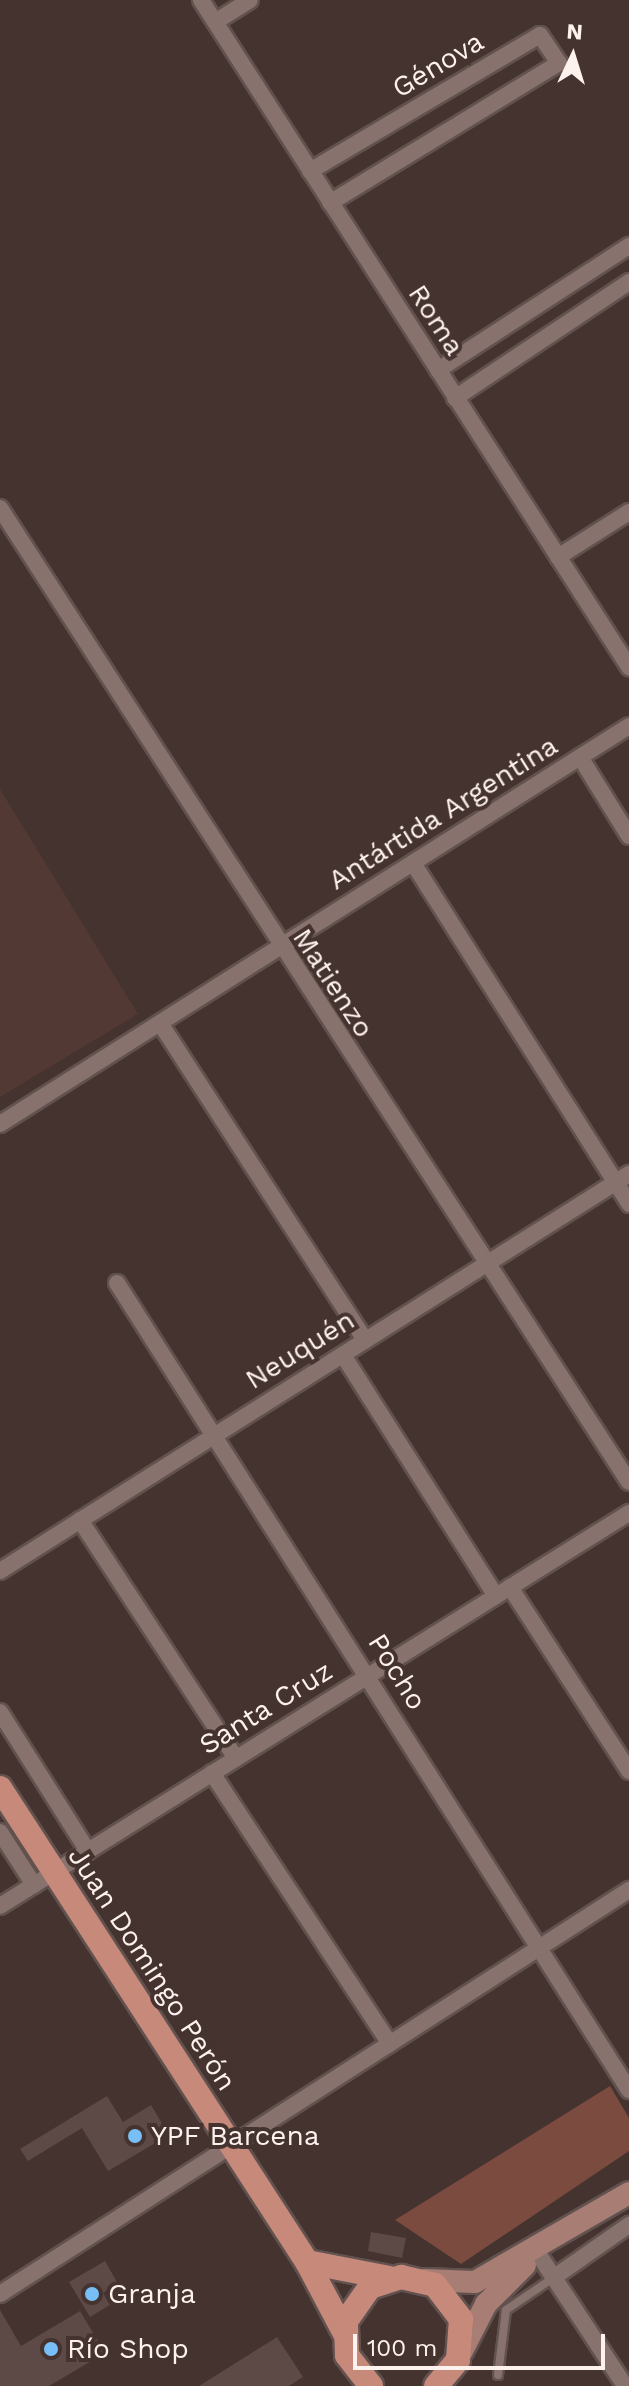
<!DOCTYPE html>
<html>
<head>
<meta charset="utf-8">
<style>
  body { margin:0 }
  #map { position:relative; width:629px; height:2386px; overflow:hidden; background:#45332f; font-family:"Work Sans",sans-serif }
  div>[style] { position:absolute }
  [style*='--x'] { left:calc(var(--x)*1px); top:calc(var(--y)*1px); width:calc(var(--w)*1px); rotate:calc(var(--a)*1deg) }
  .built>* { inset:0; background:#523933 }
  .green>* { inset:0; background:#7b4b40 }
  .building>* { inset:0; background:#5d4945 }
  .roads { filter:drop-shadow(2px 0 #62524f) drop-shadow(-2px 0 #62524f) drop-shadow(0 2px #62524f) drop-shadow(0 -2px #62524f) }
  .lane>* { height:8px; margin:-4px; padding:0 4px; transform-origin:4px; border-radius:4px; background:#87726d }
  .street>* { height:16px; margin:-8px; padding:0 8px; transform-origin:8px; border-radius:8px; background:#87726d }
  .secondary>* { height:22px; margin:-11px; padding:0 11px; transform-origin:11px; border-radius:11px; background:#a77d74 }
  .primary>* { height:24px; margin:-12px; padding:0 12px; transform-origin:12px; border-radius:12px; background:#c7897a }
  .dots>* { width:22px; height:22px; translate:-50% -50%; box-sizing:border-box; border:4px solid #45332f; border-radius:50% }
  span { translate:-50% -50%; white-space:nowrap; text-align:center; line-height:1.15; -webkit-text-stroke:8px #45332f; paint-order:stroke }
  .street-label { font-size:28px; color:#fef2ef }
  .poi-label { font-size:28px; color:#fef2ef }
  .left { translate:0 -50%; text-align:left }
  .north { position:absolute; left:533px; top:16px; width:80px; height:80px; -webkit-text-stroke:6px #45332f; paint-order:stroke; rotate:4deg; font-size:22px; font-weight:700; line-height:32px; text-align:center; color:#fef2ef }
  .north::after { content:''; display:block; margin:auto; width:28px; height:36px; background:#fef2ef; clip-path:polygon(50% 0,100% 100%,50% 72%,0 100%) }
  .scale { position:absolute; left:353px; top:2334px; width:252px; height:36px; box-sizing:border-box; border:4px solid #fef2ef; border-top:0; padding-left:10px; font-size:24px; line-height:28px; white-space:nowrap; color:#fef2ef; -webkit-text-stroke:6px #45332f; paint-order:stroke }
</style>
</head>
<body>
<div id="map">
  <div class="built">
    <i style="clip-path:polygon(0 789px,138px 1014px,0 1097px)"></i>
  </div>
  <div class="green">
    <i style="clip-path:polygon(610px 2086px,629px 2118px,629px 2151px,461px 2264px,395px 2220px)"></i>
  </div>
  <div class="building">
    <i style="clip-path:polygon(107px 2096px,123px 2122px,151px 2105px,169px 2135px,108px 2171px,82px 2128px,28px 2161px,20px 2149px)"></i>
    <i style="clip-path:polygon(371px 2232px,406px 2238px,402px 2258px,368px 2251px)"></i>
    <i style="clip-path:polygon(105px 2261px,118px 2284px,103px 2293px,110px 2305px,90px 2317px,69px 2282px)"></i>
    <i style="clip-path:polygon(0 2310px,21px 2346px,80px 2311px,105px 2353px,49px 2386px,0 2386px)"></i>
    <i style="clip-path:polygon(277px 2337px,303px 2377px,289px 2386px,199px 2386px)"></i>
  </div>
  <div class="roads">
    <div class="lane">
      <i style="--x:498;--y:2375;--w:65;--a:-83"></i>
      <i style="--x:506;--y:2310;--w:57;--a:-34.2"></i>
    </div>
    <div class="street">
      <i style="--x:201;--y:0;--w:793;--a:57.31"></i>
      <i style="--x:215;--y:22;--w:41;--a:-32.2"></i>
      <i style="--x:310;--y:171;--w:267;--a:-30.6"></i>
      <i style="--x:540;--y:35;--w:34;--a:56"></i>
      <i style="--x:559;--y:63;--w:268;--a:148.6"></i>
      <i style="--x:438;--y:370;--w:228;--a:-33"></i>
      <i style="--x:455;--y:398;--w:209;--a:-33.7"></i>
      <i style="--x:0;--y:508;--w:1159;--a:57.15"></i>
      <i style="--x:558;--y:557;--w:84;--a:-32.4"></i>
      <i style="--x:580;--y:757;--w:93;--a:58.2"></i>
      <i style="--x:413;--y:863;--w:404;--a:57.6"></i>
      <i style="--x:160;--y:1023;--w:378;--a:57.1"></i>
      <i style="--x:0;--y:1124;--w:744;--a:-32.32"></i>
      <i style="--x:117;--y:1283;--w:956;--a:57.61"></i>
      <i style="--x:343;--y:1355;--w:285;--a:57.6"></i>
      <i style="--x:80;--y:1520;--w:285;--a:56.8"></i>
      <i style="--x:0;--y:1571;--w:744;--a:-32.26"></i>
      <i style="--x:510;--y:1587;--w:219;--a:57.1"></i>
      <i style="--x:0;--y:1712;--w:165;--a:57.7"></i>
      <i style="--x:212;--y:1773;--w:324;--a:56.7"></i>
      <i style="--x:0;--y:1832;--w:63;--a:57.3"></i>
      <i style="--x:0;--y:1906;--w:742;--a:-32"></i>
      <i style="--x:537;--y:2252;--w:160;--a:56.7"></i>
      <i style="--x:553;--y:2278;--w:93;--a:-34.9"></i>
      <i style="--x:0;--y:2294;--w:748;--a:-32.71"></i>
    </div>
    <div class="secondary">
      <i style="--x:425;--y:2280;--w:50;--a:2.3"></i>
      <i style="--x:475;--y:2282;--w:178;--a:-30"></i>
      <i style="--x:462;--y:2351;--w:53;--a:-62.9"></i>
      <i style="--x:486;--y:2304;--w:55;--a:-45"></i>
    </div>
    <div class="primary">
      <i style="--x:0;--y:1788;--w:565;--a:57.07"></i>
      <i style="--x:307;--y:2262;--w:79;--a:62.1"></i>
      <i style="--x:307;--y:2262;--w:84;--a:11"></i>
      <i style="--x:371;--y:2386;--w:39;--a:-128"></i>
      <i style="--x:347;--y:2355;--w:34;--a:-92"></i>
      <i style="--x:346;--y:2321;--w:42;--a:-54.8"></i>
      <i style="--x:370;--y:2287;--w:33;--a:-18"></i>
      <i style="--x:401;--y:2277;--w:35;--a:13"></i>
      <i style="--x:435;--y:2285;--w:43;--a:52.6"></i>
      <i style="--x:461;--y:2319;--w:41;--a:94.2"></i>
      <i style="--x:458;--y:2360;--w:34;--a:130"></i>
    </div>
  </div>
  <div class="dots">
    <i style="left:135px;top:2136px;background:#78bff7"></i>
    <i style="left:92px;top:2294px;background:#78bff7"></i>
    <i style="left:51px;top:2349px;background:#78bff7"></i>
  </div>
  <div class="street-label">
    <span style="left:438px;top:65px;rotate:-31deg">Génova</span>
    <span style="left:436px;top:320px;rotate:57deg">Roma</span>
    <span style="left:443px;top:813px;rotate:-32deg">Antártida Argentina</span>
    <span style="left:333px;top:983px;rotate:57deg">Matienzo</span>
    <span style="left:300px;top:1350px;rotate:-32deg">Neuquén</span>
    <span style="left:397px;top:1672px;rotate:58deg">Pocho</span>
    <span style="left:266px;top:1708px;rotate:-32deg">Santa Cruz</span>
    <span style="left:152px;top:1969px;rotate:57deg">Juan Domingo Perón</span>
  </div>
  <div class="poi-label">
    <span class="left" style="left:151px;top:2136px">YPF Barcena</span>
    <span class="left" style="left:108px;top:2294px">Granja</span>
    <span class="left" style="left:67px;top:2349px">Río Shop</span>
  </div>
  <div class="north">N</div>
  <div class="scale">100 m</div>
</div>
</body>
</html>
